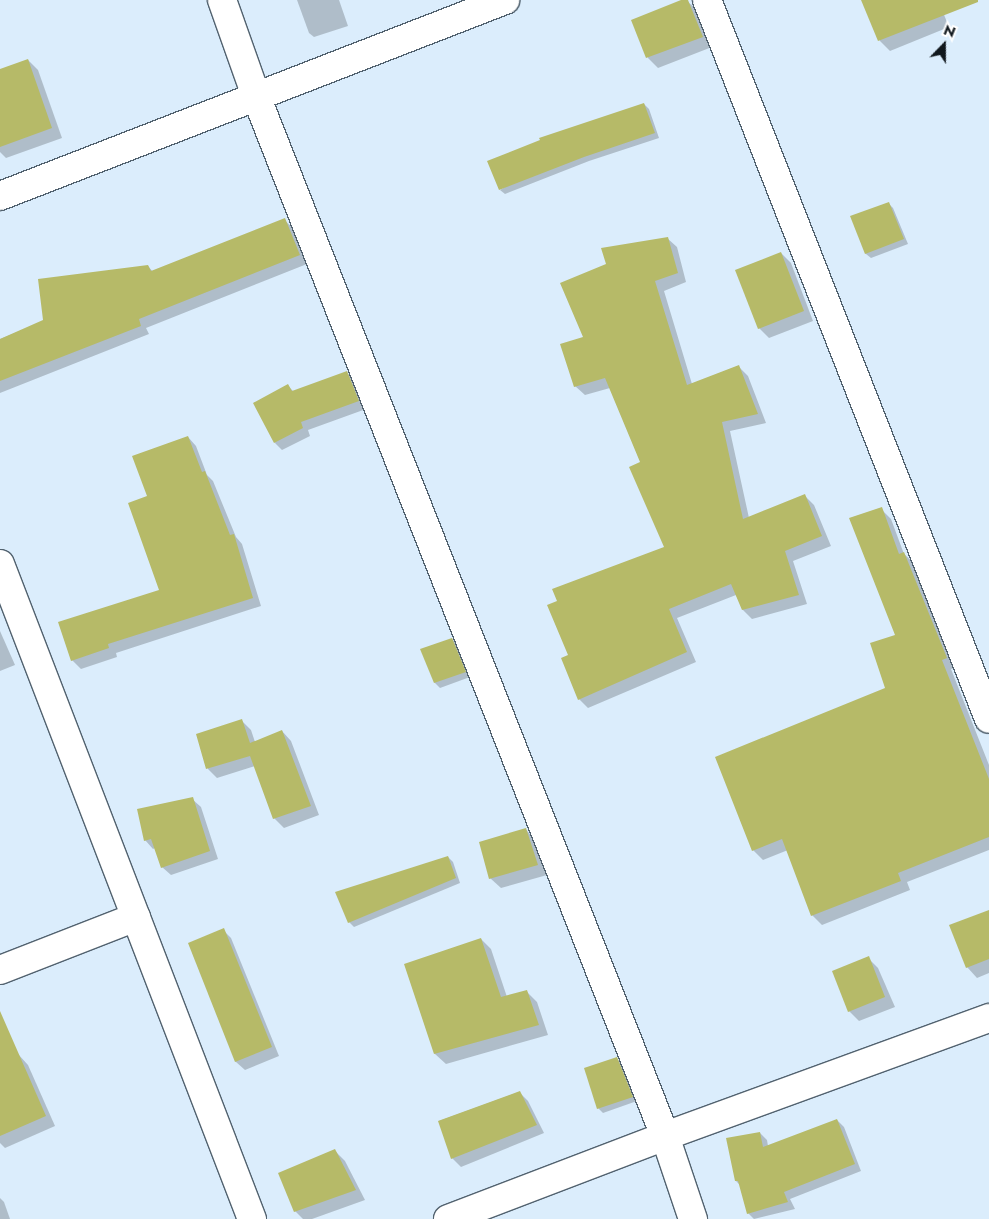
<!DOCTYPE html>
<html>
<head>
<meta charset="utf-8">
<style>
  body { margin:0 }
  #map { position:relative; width:989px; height:1219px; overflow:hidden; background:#dbedfc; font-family:Jost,sans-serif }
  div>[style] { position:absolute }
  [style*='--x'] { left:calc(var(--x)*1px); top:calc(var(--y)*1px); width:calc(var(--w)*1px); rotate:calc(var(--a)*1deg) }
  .shadow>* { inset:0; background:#0003 }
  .building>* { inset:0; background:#b6ba68 }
  .roads { filter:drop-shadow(1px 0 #52626f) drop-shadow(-1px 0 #52626f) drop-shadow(0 1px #52626f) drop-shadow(0 -1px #52626f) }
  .minor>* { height:28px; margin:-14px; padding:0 14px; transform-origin:14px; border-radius:14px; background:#fff }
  span { translate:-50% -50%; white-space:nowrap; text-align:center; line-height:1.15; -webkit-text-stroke:4.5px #fff; paint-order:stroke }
  .north { position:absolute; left:919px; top:20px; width:50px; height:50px; -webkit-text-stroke:4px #fff; paint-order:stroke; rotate:22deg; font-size:14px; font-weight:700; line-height:20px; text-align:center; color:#11181d }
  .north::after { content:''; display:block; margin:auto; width:18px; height:22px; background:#11181d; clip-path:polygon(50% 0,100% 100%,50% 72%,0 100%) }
</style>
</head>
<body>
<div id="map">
  <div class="shadow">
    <i style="clip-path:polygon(297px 0,339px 0,348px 26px,314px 37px,309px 33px)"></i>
    <i style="clip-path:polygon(685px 0,697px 9px,712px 47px,658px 68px,648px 58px,633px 20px)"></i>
    <i style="clip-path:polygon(863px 0,938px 0,949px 27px,890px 51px,880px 41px)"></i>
    <i style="clip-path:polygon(28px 60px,38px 70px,62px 138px,6px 158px,0 152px,0 70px)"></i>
    <i style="clip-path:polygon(644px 104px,649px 109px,659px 138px,589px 161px,505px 194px,500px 190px)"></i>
    <i style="clip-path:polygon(888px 203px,893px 208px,908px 244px,871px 258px,866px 254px,852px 217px)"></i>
    <i style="clip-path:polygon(284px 220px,293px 228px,307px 264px,146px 328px,149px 334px,0 393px,0 339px,45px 321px,148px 266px,153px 272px)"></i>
    <i style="clip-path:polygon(667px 238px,677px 247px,686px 282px,664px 291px,692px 384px,738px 366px,748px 376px,766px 423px,730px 431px,749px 518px,805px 496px,814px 505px,831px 546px,793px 561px,807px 604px,752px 619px,743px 610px,736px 595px,677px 618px,696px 662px,588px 708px,579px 699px,666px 548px,641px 463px,610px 388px,585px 395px,575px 386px,585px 338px)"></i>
    <i style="clip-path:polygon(781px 253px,791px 263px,813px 321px,769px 338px,759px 328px)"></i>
    <i style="clip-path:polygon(347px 373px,355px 381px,366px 409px,308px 430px,310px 436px,282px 450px,275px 443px,288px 386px,294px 392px)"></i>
    <i style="clip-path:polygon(188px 437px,196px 446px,207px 475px,213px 481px,236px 537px,242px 544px,261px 606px,116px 653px,117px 657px,81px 669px,72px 660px,161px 591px,149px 497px)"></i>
    <i style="clip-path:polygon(881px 509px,891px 519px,904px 554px,914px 563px,956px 668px,951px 669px,989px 765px,989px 850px,907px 882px,910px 890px,822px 925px,812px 915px,788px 850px,763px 860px,753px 850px,887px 688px,897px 635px)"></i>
    <i style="clip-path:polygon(0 631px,15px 665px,0 671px)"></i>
    <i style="clip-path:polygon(452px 639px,457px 644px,470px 677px,440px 688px,435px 683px,422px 650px)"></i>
    <i style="clip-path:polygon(242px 721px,251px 730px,255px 742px,282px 731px,291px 741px,319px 815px,284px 828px,274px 818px,255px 766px,217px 778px,208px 769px,197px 735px)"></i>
    <i style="clip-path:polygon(192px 799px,201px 807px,218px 859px,171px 875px,162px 867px,155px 848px,153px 849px,145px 840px)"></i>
    <i style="clip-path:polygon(526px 830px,536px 840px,547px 875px,501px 888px,490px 878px)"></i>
    <i style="clip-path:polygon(448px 857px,453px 862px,460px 883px,354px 927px,349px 922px)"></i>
    <i style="clip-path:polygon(989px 911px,989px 973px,977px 978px,967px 967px)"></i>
    <i style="clip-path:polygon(223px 930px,231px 938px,279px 1056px,245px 1070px,236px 1062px,189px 944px)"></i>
    <i style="clip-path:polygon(481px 939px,491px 949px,507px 997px,527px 992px,537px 1002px,548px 1035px,446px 1064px,435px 1054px,406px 965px)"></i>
    <i style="clip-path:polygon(868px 958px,878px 968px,895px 1007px,859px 1021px,849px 1011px)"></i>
    <i style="clip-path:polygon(18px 1054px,28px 1065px,55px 1126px,5px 1148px,0 1143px,0 1062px)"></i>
    <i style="clip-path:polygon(617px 1059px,622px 1064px,637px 1101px,603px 1113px,598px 1108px)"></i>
    <i style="clip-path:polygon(519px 1092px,528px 1101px,544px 1133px,461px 1167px,452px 1158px,439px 1121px)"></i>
    <i style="clip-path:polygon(837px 1120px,844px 1127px,861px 1171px,790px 1199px,795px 1209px,754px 1219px,748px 1213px,741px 1186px,736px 1181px,760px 1133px,767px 1140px,768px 1146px)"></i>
    <i style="clip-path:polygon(335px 1151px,345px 1161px,365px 1200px,312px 1219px,303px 1219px,295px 1211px)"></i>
    <i style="clip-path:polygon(0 1198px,4px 1202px,10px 1219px,0 1219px)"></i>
  </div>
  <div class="building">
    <i style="clip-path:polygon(681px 0,688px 0,703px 37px,646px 58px,631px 20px)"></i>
    <i style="clip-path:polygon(861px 0,978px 0,978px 2px,878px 41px)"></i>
    <i style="clip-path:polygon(28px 59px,52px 128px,0 147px,0 69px)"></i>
    <i style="clip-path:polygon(644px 103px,655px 133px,584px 157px,499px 190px,487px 161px,540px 140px,539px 138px)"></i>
    <i style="clip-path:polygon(889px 202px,904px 239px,865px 254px,850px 216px)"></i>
    <i style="clip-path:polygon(285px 218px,300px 255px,139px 319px,141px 326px,0 381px,0 339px,43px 320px,38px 279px,148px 265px,151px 271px)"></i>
    <i style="clip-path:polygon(668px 237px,678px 273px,655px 281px,687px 385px,739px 365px,758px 414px,722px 422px,743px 519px,805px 494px,822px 536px,785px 551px,799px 595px,742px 610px,731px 584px,669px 609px,687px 652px,578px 700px,561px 658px,568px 655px,547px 605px,557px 601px,552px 589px,664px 547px,629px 467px,640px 462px,605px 378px,574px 387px,560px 344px,583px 337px,560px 283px,606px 264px,601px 248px)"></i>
    <i style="clip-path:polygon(781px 252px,804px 311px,758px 329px,735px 270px)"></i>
    <i style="clip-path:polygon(347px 371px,359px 401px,301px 422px,303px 428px,274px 443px,253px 403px,288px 384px,292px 391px)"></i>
    <i style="clip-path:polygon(188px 436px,202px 472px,205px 471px,230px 535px,234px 534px,253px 598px,108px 644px,109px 648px,71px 661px,58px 622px,159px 590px,128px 503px,147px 496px,132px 456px)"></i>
    <i style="clip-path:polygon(882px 507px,899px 554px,904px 552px,947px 658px,942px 660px,989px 779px,989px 837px,898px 873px,901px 881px,811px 916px,782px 839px,752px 851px,715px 757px,885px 688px,870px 643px,895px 635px,849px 518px)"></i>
    <i style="clip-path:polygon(452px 638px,466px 672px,434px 683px,420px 649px)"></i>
    <i style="clip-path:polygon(242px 719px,250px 743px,282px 730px,311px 806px,273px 819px,250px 756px,206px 769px,196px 734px)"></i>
    <i style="clip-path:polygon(193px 797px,210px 851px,161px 868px,151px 839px,144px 841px,137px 809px)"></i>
    <i style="clip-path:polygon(526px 828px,538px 865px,489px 879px,479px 842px)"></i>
    <i style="clip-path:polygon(448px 856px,456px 878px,348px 923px,335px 892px)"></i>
    <i style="clip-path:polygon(989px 910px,989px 959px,966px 968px,949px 925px)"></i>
    <i style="clip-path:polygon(224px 928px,272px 1047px,235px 1062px,188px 943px)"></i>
    <i style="clip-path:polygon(481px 938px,501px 997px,527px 990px,539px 1025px,434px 1054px,404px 964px)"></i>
    <i style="clip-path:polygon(869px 956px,885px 997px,848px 1012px,832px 971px)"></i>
    <i style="clip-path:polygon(0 1011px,46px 1116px,0 1136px)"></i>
    <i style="clip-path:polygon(617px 1057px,633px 1097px,597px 1109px,584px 1068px)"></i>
    <i style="clip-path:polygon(520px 1091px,537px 1125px,451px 1159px,438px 1121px)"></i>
    <i style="clip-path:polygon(837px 1119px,855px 1164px,784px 1192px,788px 1202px,747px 1214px,738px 1181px,735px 1181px,726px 1138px,760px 1132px,763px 1147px)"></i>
    <i style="clip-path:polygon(335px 1149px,356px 1190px,294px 1212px,278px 1173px)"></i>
  </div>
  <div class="roads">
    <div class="minor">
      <i style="--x:222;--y:0;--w:102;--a:70.5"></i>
      <i style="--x:256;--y:96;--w:1118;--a:68.53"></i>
      <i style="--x:665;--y:1136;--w:88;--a:71.4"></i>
      <i style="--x:707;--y:0;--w:772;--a:68.58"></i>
      <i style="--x:0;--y:196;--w:542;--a:-21.21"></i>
      <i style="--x:0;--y:564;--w:702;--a:68.96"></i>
      <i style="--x:0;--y:970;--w:146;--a:-21.3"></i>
      <i style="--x:448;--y:1219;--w:232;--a:-20.9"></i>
      <i style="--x:665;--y:1136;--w:345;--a:-20"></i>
    </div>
  </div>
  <div class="north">N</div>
</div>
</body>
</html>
